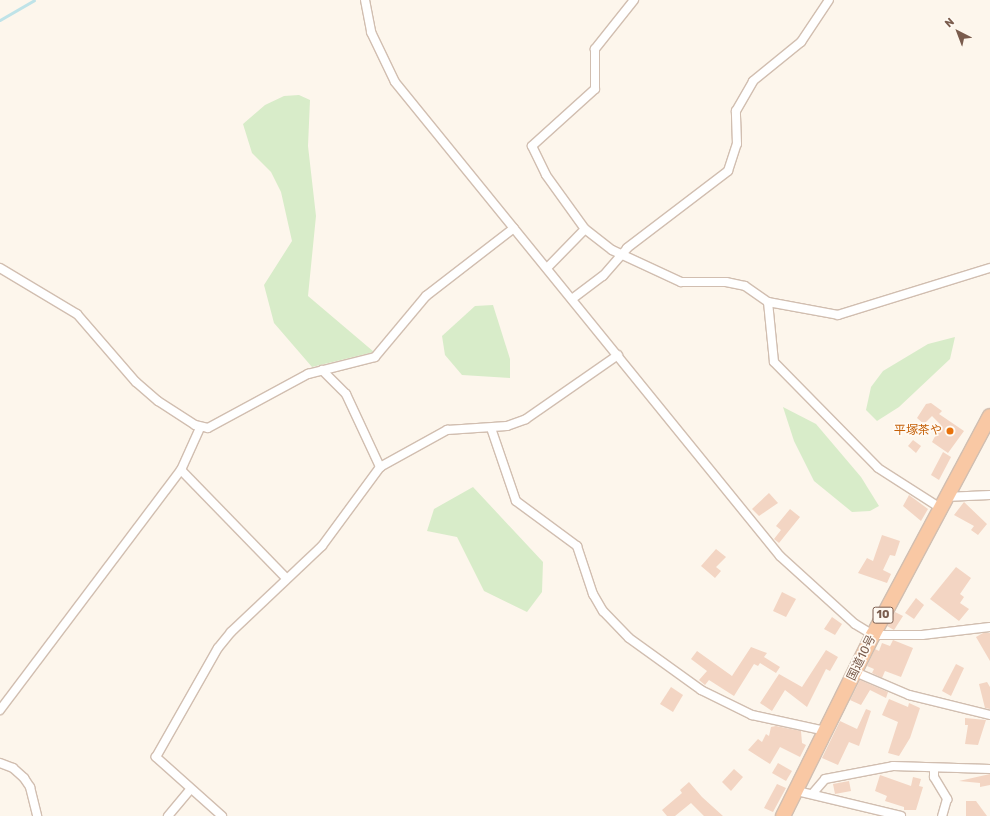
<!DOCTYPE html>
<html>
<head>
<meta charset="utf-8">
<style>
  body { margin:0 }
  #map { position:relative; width:990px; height:816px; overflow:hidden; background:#fdf6ec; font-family:Rubik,"Noto Sans JP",sans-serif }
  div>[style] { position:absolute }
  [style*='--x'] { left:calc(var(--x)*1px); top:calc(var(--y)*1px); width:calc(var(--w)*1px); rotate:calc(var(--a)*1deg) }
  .green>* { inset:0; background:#d8ecc9 }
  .stream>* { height:2.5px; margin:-1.25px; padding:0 1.25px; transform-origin:1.25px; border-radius:1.25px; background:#bfe3e8 }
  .building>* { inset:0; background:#f3d5c3 }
  .roads { filter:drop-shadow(1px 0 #d1beb0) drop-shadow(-1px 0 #d1beb0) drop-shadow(0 1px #d1beb0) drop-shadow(0 -1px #d1beb0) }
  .minor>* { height:8px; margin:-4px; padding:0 4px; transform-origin:4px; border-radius:4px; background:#fff }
  .trunk>* { height:14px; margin:-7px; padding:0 7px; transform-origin:7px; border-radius:7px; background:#f9c8a4 }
  .dots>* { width:11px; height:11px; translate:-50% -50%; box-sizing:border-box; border:2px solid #fffaf3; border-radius:50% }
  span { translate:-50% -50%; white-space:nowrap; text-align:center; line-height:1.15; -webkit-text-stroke:3.5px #fffaf3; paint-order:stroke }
  .shield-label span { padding:1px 3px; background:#fffaf3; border:1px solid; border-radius:3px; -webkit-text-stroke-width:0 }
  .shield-label { font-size:11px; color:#7a5c4d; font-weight:700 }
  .food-label { font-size:12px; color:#c56008 }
  .right { translate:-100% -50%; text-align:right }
  .street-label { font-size:12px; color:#7a5c4d }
  .north { position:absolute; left:938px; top:12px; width:40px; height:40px; -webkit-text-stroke:3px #fffaf3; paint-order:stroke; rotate:318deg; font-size:11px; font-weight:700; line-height:16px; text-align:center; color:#7a5c4d }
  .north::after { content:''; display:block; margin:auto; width:14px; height:18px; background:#7a5c4d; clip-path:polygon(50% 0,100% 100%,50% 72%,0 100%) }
</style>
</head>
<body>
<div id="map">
  <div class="green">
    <i style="clip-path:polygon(299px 95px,310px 100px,308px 146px,316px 216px,308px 296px,374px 352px,312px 367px,274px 323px,264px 285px,292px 241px,281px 192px,271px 172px,252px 153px,243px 124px,265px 105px,284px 96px)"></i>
    <i style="clip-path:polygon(493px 305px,510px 359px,510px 378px,462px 375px,445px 355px,442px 336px,475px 306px)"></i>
    <i style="clip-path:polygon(955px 337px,950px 359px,899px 407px,877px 421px,866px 410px,871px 387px,883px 371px,928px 344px)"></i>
    <i style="clip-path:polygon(783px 407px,816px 424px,861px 477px,879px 506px,870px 511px,852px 512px,814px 481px,794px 441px)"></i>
    <i style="clip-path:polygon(473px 487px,543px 562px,542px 592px,527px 612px,484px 591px,457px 537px,427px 531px,434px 509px)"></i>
  </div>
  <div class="stream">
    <i style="--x:0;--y:20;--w:39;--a:-30"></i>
  </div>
  <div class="building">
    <i style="clip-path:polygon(931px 403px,942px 411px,939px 414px,964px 431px,948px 453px,932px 442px,941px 425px,932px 416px,924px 424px,917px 418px,926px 404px)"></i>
    <i style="clip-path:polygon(913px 440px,921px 446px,916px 453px,908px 446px)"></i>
    <i style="clip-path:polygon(943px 452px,951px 457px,939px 480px,931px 475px)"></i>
    <i style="clip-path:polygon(769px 493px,778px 503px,759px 516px,752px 509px)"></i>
    <i style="clip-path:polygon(909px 495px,928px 509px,921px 521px,903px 506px)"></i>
    <i style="clip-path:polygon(964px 502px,987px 524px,978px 535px,971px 530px,974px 526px,954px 515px)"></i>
    <i style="clip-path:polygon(790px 509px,800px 517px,779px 543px,774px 539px,781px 530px,776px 526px)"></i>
    <i style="clip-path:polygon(882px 535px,900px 541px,895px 556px,890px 555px,883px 570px,891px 574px,887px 583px,858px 573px,867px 558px,873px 561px)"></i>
    <i style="clip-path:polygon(716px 549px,726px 557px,716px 567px,721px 571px,715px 578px,701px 566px)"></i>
    <i style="clip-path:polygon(956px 567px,971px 578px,960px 594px,964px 597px,960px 603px,969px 609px,959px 621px,930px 599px)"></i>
    <i style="clip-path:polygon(782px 592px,796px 599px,786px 617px,773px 611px)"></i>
    <i style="clip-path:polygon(916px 598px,924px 605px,914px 619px,905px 613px)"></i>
    <i style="clip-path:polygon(895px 612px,903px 616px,894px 630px,887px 626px)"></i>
    <i style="clip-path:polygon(832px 617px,842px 624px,835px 635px,824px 629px)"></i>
    <i style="clip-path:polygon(983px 633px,990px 633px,990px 661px,976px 637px)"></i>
    <i style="clip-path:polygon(893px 640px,913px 648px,901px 677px,885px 671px,882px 678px,872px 673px,874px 669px,867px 666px,875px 649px,879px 651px,882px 643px,890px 646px)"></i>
    <i style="clip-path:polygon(751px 647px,767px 653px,764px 657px,780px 667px,776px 673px,760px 663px,758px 666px,754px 664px,734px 696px,709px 680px,705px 685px,699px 680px,707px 671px,691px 659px,697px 651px,732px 676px)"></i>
    <i style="clip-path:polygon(826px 650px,838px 657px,830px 671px,826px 669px,807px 707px,785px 690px,772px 711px,760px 703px,779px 674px,802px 687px)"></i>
    <i style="clip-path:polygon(956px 664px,964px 668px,951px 696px,942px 691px)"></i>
    <i style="clip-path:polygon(860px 680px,888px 692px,886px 698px,870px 690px,861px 705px,850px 700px)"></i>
    <i style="clip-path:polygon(987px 682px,990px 687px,990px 709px,985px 708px,979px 684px)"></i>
    <i style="clip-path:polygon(671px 687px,683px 695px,673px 712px,660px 704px)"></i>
    <i style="clip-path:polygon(889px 699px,908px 707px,909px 703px,920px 708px,910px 738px,899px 756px,888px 753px,898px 722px,882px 715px)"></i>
    <i style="clip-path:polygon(866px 709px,871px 711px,859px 746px,849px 742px,838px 765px,822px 758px,840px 721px,857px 729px)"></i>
    <i style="clip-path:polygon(965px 718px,986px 720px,978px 745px,965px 744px,968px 725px,965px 725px)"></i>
    <i style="clip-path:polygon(776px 726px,801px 731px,802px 743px,806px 745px,800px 757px,780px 747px,770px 764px,748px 750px,758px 739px,762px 742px,766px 734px,769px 736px,771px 727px)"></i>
    <i style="clip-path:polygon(778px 763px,792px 771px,786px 781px,772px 773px)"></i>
    <i style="clip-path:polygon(734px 769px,743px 777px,731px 791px,722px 782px)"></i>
    <i style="clip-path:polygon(990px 774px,990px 785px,980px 787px,980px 783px,959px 781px)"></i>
    <i style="clip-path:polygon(880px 775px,911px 786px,913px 777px,921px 779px,919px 786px,923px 787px,916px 810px,904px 810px,904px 807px,885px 801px,887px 796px,875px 791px)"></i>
    <i style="clip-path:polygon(849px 781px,851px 791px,835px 794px,833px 784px)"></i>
    <i style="clip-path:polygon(689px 782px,702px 797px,723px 816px,704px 816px,691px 803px,675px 816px,667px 816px,662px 810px,682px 793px,680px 790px)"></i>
    <i style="clip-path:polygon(777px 784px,786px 788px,773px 812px,764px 808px)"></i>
    <i style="clip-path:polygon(966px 801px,976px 801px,987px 816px,966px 816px)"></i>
  </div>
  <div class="roads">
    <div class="minor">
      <i style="--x:365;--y:0;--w:33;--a:79"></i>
      <i style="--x:371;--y:32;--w:55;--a:64.4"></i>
      <i style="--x:395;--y:82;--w:611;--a:50.92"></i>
      <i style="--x:780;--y:556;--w:101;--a:42.2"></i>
      <i style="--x:855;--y:624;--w:21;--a:31"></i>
      <i style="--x:873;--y:635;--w:49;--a:0"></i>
      <i style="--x:922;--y:635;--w:68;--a:-6.7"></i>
      <i style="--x:634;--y:0;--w:63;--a:128.5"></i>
      <i style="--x:595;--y:49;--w:40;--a:90"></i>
      <i style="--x:595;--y:89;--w:85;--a:137.9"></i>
      <i style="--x:532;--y:146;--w:32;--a:64"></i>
      <i style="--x:546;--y:175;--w:67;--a:54.2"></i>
      <i style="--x:585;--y:229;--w:34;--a:38"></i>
      <i style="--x:612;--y:250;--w:76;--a:24.9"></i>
      <i style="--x:681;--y:282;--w:45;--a:0"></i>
      <i style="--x:726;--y:282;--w:19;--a:12"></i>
      <i style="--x:745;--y:286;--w:28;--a:35"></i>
      <i style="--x:768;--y:302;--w:60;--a:84.3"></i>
      <i style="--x:774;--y:362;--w:148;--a:45.5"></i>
      <i style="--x:878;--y:468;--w:72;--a:32.6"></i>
      <i style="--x:0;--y:268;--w:90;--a:30.9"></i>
      <i style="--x:77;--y:314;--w:90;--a:49.1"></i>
      <i style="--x:136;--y:382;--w:29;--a:41"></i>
      <i style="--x:158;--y:401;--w:44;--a:33"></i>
      <i style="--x:195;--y:425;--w:13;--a:13"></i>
      <i style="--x:208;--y:428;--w:114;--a:-28.4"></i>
      <i style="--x:308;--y:374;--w:69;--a:-14.2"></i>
      <i style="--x:375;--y:357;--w:80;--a:-50.1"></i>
      <i style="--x:426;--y:296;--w:111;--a:-37.7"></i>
      <i style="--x:547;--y:268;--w:54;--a:-45.7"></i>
      <i style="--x:572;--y:299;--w:39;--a:-37"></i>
      <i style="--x:603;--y:276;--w:37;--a:-49"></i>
      <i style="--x:627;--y:248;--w:127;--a:-37.3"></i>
      <i style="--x:728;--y:171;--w:28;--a:-72"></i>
      <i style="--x:737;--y:144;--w:33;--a:-92"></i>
      <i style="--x:736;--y:111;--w:34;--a:-60"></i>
      <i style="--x:753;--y:81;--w:62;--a:-39.1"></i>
      <i style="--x:801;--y:42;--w:50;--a:-56.3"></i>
      <i style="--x:768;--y:302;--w:71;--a:10.5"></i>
      <i style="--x:838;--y:315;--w:159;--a:-17.2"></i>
      <i style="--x:322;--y:370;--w:34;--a:45"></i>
      <i style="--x:346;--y:394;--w:81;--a:65"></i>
      <i style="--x:491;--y:428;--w:77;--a:71.1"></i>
      <i style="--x:516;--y:501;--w:76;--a:36.4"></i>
      <i style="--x:577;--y:546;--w:51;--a:71.6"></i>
      <i style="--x:593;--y:594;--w:20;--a:60"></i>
      <i style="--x:603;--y:611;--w:37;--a:46"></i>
      <i style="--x:629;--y:638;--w:89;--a:35.8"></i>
      <i style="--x:701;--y:690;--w:57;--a:26.1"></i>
      <i style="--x:752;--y:715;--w:76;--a:12.2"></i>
      <i style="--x:181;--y:470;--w:151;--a:45.8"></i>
      <i style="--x:945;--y:497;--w:45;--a:-2.5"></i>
      <i style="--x:855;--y:672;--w:59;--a:23.1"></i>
      <i style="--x:909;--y:695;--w:83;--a:13.9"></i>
      <i style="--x:0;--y:710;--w:301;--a:-53"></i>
      <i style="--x:181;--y:470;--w:46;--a:-65.7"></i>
      <i style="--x:0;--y:763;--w:14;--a:21"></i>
      <i style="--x:13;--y:768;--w:15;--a:42"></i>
      <i style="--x:24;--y:778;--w:11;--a:56"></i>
      <i style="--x:30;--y:787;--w:30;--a:76"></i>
      <i style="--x:934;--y:768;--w:9;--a:90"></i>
      <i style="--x:934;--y:777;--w:26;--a:59"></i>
      <i style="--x:947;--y:799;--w:18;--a:106"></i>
      <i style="--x:797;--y:791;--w:107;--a:13.5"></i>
      <i style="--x:813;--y:793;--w:18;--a:-49"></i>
      <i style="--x:825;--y:779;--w:69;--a:-10.8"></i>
      <i style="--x:893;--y:766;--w:97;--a:1.8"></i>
      <i style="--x:168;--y:816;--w:35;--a:-50"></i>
      <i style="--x:222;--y:816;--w:89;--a:-138.2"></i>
      <i style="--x:156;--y:757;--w:125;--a:-60.4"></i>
      <i style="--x:218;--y:648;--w:21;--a:-51"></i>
      <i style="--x:231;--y:632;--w:125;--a:-43.4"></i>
      <i style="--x:322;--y:546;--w:98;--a:-53.7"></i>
      <i style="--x:380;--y:467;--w:77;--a:-28.9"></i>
      <i style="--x:447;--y:430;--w:60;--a:-3.8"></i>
      <i style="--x:507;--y:426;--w:20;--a:-20"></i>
      <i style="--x:526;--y:419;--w:112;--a:-34.8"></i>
    </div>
    <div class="trunk">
      <i style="--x:783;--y:816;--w:202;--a:-63.6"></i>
      <i style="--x:873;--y:635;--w:248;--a:-61.9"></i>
    </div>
  </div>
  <div class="dots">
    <i style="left:950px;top:431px;background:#e8710a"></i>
  </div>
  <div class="shield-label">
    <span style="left:883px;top:615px">10</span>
  </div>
  <div class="food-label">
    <span class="right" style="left:942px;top:431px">平塚茶や</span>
  </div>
  <div class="street-label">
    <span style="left:862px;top:658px;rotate:-64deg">国道10号</span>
  </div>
  <div class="north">N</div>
</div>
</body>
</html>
